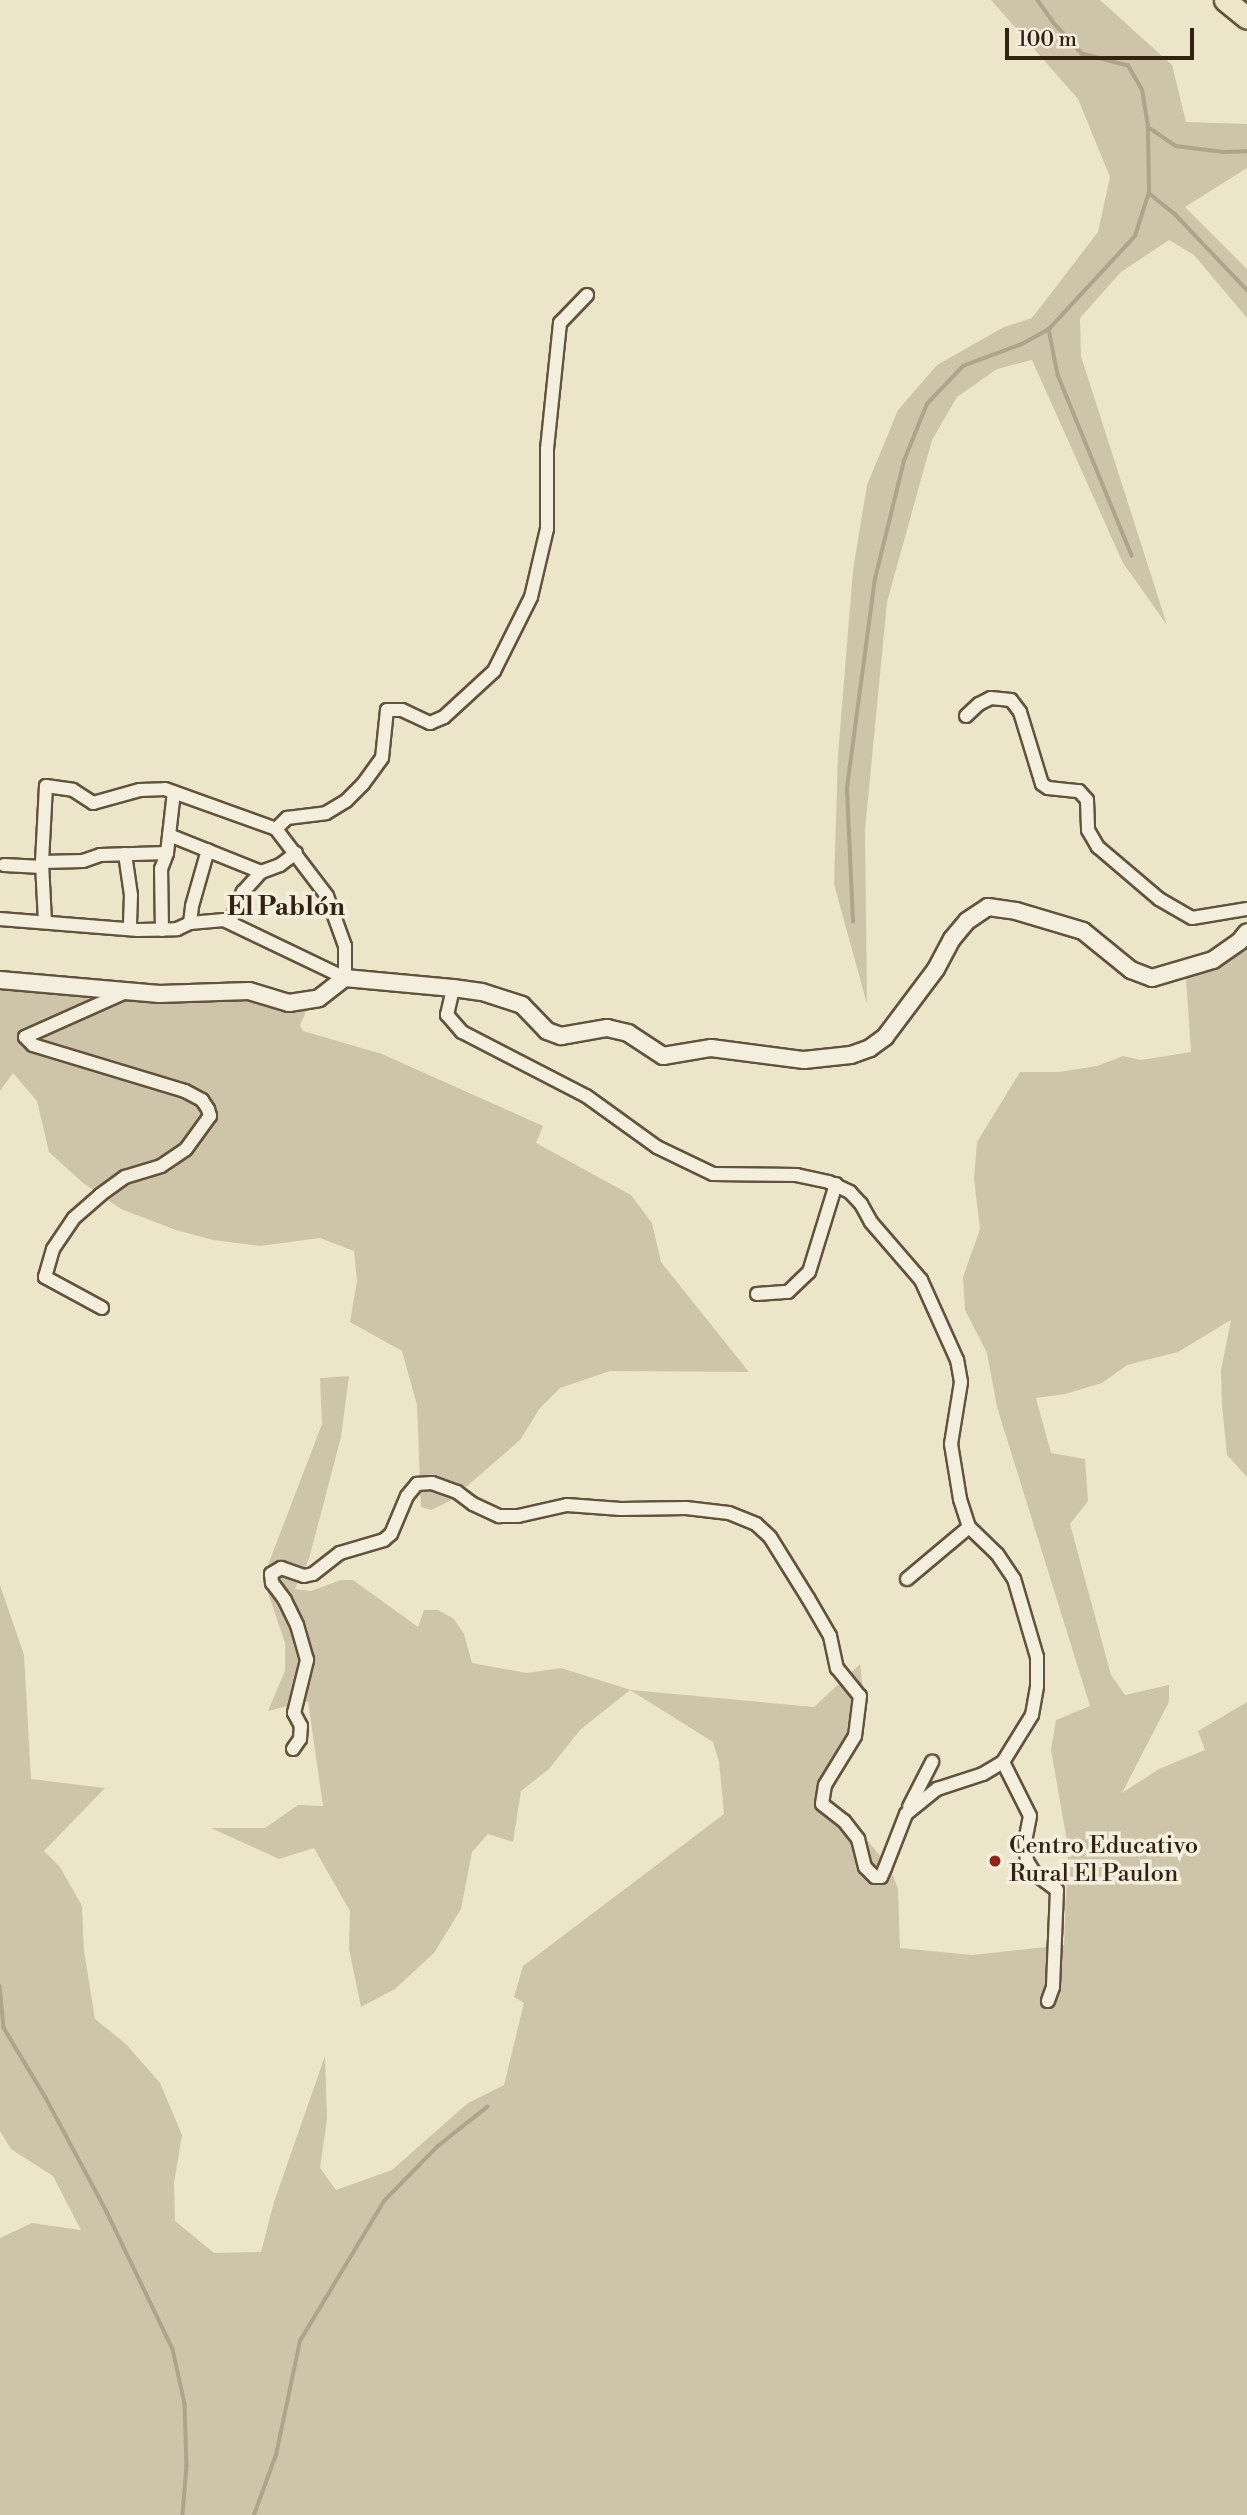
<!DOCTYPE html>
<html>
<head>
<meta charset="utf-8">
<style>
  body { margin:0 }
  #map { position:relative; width:1247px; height:2515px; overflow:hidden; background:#ede5ca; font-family:"Libre Bodoni",serif }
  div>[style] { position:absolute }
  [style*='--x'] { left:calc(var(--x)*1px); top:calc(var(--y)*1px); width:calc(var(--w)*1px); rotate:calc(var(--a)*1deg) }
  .green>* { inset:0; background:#cec4aa }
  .stream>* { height:3.5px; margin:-1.75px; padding:0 1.75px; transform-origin:1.75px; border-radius:1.75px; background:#aea38b }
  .roads { filter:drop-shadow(2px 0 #62533e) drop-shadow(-2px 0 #62533e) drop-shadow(0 2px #62533e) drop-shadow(0 -2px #62533e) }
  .street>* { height:12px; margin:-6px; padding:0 6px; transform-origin:6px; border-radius:6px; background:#f3eedd }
  .secondary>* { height:16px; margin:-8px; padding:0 8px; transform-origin:8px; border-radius:8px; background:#f3eedd }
  .highway>* { height:21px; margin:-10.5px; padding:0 10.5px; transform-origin:10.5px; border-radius:10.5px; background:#ede5ca }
  .dots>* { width:19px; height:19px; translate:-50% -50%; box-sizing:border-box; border:4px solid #f3eedd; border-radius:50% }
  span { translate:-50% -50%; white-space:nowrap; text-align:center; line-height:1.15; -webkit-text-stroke:7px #f3eedd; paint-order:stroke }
  .poi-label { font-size:24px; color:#342210 }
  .left { translate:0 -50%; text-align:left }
  .neighbourhood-label { font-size:26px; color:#342210; font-weight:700 }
  .scale { position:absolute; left:1005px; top:28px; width:189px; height:32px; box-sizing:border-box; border:4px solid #342210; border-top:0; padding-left:9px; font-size:21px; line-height:24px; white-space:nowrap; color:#342210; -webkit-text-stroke:5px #f3eedd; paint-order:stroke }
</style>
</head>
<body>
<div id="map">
  <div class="green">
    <i style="clip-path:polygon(991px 0,1100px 0,1172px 65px,1186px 122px,1247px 124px,1247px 168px,1185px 207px,1247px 269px,1247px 318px,1194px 255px,1169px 240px,1121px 272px,1080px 318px,1081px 356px,1167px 625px,1123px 563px,1032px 360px,997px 369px,957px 397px,932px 440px,887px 602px,865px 830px,867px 1004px,834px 884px,838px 755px,853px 570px,867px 485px,898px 410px,937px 365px,1004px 327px,1032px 318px,1098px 232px,1110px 177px,1078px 99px)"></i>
    <i style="clip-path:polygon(1247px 937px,1247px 1477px,1227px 1455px,1222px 1406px,1221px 1370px,1231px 1320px,1178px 1352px,1127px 1365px,1102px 1383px,1065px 1394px,1036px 1398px,1051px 1453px,1085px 1459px,1088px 1501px,1070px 1524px,1111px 1675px,1125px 1695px,1169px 1685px,1169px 1702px,1122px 1793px,1159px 1769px,1205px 1750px,1198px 1731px,1247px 1702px,1247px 2515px,0 2515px,0 2238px,32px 2223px,81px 2230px,53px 2176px,11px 2149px,0 2131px,0 1585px,24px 1655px,31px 1779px,105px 1788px,44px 1851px,60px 1867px,82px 1906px,84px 1951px,95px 2019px,126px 2044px,160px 2083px,182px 2135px,174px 2183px,175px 2221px,214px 2253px,261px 2252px,274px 2202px,325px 2056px,327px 2119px,320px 2168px,336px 2190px,392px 2170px,468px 2103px,504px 2085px,524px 2003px,514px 1997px,523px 1966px,724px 1814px,719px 1762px,713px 1742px,630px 1690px,580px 1730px,549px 1769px,521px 1791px,513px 1842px,488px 1834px,472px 1852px,461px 1909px,434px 1953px,395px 1989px,361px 2007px,349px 1949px,350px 1911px,314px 1848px,279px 1859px,211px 1828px,265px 1828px,298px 1805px,323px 1806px,308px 1701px,268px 1711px,285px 1671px,285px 1643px,263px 1578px,322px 1424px,320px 1378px,349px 1376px,341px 1437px,309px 1559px,295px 1589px,311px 1591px,341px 1580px,353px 1580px,418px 1627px,424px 1610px,438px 1610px,454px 1619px,464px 1634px,472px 1663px,527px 1673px,561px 1668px,631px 1690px,814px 1707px,860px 1664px,864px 1699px,862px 1740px,833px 1789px,829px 1807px,848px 1817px,890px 1868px,898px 1889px,900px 1948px,972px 1955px,1064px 1945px,1068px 1847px,1051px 1750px,1056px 1720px,1090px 1706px,997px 1407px,987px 1353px,965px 1310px,963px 1277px,980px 1229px,974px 1179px,977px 1142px,1020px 1072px,1059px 1072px,1097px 1066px,1123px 1056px,1141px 1060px,1191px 1052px,1186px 978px,1214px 963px)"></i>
    <i style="clip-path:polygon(0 974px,310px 1003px,300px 1025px,303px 1031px,382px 1054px,543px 1126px,536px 1143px,631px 1195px,652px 1223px,661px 1262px,749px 1372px,610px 1371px,560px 1388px,540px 1408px,520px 1440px,450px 1501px,431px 1510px,421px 1507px,417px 1405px,402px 1351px,350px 1322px,357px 1281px,354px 1251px,320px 1238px,260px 1246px,213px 1240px,176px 1230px,121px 1209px,83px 1183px,49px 1152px,37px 1101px,13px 1073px,0 1091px)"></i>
  </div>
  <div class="stream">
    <i style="--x:1148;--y:127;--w:34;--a:34"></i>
    <i style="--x:1176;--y:146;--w:48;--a:7.1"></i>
    <i style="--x:1224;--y:152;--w:23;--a:-2"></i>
    <i style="--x:1149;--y:193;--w:33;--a:39"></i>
    <i style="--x:1175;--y:214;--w:105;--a:46.5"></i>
    <i style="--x:1049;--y:329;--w:47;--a:78.9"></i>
    <i style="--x:1058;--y:375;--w:195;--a:67.7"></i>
    <i style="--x:853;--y:922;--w:134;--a:-92.6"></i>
    <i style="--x:847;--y:788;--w:211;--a:-82.4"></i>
    <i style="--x:875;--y:579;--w:122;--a:-76.2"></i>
    <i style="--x:904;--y:461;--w:61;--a:-68"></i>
    <i style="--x:927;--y:404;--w:52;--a:-46.5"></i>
    <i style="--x:963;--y:366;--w:63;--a:-20.4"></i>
    <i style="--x:1022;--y:344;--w:31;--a:-29"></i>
    <i style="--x:1049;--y:329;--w:127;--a:-47.2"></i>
    <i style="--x:1135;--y:236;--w:46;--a:-72.3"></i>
    <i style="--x:1149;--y:192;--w:65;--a:-90.9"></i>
    <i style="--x:1148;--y:127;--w:37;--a:-99"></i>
    <i style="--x:1142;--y:90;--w:28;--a:-120"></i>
    <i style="--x:1128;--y:66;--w:48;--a:-165.4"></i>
    <i style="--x:1082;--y:54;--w:41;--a:-133"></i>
    <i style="--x:1054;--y:24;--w:29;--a:-125"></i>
    <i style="--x:0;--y:1986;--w:42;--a:84.6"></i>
    <i style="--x:4;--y:2028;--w:82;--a:59"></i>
    <i style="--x:46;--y:2098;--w:129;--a:61.8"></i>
    <i style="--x:107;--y:2212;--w:152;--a:64.3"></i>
    <i style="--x:173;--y:2349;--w:56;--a:77.7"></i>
    <i style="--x:185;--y:2404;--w:62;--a:88.2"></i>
    <i style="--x:187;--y:2466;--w:49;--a:94.7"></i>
    <i style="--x:254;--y:2515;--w:64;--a:-69.9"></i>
    <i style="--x:276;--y:2455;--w:116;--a:-78.1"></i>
    <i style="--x:300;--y:2341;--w:163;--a:-59"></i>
    <i style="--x:384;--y:2201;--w:77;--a:-45.5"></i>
    <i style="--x:438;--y:2146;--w:63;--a:-38.5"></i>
  </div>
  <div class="roads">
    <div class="street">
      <i style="--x:966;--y:716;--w:18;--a:-43"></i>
      <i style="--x:979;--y:704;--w:13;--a:-27"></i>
      <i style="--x:991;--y:698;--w:20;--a:6"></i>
      <i style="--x:1011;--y:700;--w:15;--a:53"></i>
      <i style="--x:1020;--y:712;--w:75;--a:73"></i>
      <i style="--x:1042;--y:784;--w:7;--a:34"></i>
      <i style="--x:1048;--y:788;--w:31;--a:6"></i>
      <i style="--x:1079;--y:791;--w:12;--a:48"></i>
      <i style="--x:1087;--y:800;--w:30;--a:88"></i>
      <i style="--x:1088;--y:830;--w:20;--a:60"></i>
      <i style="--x:1098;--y:847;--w:80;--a:40.4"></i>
      <i style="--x:1159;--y:899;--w:38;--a:30"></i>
      <i style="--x:1192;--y:918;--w:56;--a:-9.3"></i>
      <i style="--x:169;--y:835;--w:99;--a:21.9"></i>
      <i style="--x:261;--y:872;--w:20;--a:-20"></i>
      <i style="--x:280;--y:865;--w:20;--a:-37"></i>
      <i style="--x:125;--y:854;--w:41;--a:81.7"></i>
      <i style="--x:131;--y:895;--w:34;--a:92"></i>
      <i style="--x:42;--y:862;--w:41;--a:-1.4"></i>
      <i style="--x:83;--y:861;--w:18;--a:-19"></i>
      <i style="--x:100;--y:855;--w:67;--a:-1.7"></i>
      <i style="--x:4;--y:865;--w:38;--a:3"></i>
      <i style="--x:0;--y:919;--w:138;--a:4.6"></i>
      <i style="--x:138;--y:930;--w:39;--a:-1"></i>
      <i style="--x:177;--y:929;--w:14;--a:-25"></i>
      <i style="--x:190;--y:923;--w:34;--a:-5"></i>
      <i style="--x:224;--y:920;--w:134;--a:25.6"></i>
      <i style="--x:345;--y:978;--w:32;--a:-90"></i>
      <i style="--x:345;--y:946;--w:53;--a:-109.8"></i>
      <i style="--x:327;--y:896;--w:84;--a:-127.3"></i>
      <i style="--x:276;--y:829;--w:16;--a:-45"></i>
      <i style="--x:287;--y:818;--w:39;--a:-7"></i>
      <i style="--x:326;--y:813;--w:23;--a:-31"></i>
      <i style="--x:346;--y:801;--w:24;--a:-45"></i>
      <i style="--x:363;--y:784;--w:32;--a:-54"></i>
      <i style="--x:382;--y:758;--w:48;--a:-84.1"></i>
      <i style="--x:387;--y:710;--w:15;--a:0"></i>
      <i style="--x:402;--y:710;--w:31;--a:25"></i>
      <i style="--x:430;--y:723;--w:15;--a:-23"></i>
      <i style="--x:444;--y:717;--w:68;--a:-42.6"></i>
      <i style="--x:494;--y:671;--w:83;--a:-63.4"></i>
      <i style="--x:531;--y:597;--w:70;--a:-76.8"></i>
      <i style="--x:547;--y:529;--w:80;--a:-90"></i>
      <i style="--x:547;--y:449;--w:127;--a:-84.1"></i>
      <i style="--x:560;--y:323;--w:39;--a:-46"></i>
      <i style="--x:45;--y:922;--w:60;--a:-92.9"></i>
      <i style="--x:42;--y:862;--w:76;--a:-87"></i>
      <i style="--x:46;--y:786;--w:27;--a:8"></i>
      <i style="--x:73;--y:790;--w:24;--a:33"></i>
      <i style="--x:93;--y:803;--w:49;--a:-15.5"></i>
      <i style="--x:140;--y:790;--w:25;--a:-2"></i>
      <i style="--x:165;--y:789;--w:118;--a:19.8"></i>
      <i style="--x:230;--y:922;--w:33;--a:-67"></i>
      <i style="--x:243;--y:892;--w:27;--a:-48"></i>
      <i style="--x:190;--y:923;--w:17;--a:-83"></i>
      <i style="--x:192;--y:906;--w:58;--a:-74.1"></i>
      <i style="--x:162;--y:930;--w:61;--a:-90.9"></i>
      <i style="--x:161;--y:869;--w:17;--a:-69"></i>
      <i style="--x:167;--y:853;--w:61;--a:-83.5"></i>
      <i style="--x:757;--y:1294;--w:31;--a:-4"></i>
      <i style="--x:788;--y:1292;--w:29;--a:-44"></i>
      <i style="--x:809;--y:1272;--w:92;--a:-72.9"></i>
      <i style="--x:102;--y:1308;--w:65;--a:-151.5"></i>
      <i style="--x:45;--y:1277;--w:29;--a:-74"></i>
      <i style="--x:53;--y:1249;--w:37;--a:-56"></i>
      <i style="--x:74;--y:1218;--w:35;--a:-41"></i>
      <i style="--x:100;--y:1195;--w:31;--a:-36"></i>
      <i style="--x:125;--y:1177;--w:38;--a:-17"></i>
      <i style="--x:161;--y:1166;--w:30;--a:-34"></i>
      <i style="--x:186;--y:1149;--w:41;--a:-54"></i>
      <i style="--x:210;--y:1116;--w:7;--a:-106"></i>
      <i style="--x:208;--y:1109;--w:11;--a:-124"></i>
      <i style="--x:202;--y:1100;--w:19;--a:-152"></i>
      <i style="--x:185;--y:1091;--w:159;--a:-163.2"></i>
      <i style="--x:33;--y:1045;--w:11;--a:-135"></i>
      <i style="--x:25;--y:1037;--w:111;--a:-24"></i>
      <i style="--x:907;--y:1579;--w:81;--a:-40"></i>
      <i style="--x:293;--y:1749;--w:12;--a:-55"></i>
      <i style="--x:300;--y:1739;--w:13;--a:-86"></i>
      <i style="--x:301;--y:1726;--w:15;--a:-118"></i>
      <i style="--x:294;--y:1713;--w:55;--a:-76.2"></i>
      <i style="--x:307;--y:1660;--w:36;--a:-106"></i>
      <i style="--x:297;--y:1625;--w:28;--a:-116"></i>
      <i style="--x:285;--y:1600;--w:21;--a:-127"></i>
      <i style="--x:272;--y:1583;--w:9;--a:-96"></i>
      <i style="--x:271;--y:1574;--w:12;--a:-31"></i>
      <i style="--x:281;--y:1568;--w:24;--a:19"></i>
      <i style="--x:304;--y:1576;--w:9;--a:-13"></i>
      <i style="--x:313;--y:1574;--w:34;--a:-38"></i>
      <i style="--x:340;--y:1553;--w:46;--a:-16.5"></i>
      <i style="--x:384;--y:1540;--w:9;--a:-41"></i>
      <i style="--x:391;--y:1534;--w:41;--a:-67.2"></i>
      <i style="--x:407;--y:1496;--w:16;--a:-50"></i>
      <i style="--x:417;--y:1484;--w:15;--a:-4"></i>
      <i style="--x:432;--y:1483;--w:27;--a:20"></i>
      <i style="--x:457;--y:1492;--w:20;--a:37"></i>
      <i style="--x:473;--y:1504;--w:29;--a:25"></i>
      <i style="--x:499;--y:1516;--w:19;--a:0"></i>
      <i style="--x:518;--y:1516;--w:50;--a:-12.7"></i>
      <i style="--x:567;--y:1505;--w:54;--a:4.2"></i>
      <i style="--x:621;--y:1509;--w:65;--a:-0.9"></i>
      <i style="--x:686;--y:1508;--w:43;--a:6.6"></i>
      <i style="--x:729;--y:1513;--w:29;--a:22"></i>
      <i style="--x:756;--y:1524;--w:19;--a:43"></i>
      <i style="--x:770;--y:1537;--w:72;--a:58.1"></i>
      <i style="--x:808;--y:1598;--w:44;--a:59.9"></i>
      <i style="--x:830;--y:1636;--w:33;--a:78"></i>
      <i style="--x:837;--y:1668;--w:36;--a:51"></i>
      <i style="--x:860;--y:1696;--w:40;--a:97.1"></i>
      <i style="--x:855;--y:1736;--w:57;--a:121.5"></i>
      <i style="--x:825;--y:1785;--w:19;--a:99"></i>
      <i style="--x:822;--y:1804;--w:28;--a:38"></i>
      <i style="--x:844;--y:1821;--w:23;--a:52"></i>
      <i style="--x:858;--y:1839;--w:29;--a:76"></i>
      <i style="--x:865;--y:1867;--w:14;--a:45"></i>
      <i style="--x:875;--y:1877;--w:6;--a:0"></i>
      <i style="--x:881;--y:1877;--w:10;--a:-66"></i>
      <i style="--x:885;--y:1868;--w:58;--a:-68.7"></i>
      <i style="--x:906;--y:1814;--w:40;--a:-39"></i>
      <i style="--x:937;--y:1789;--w:48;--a:-18.1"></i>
      <i style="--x:983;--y:1774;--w:23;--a:-31"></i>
      <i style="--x:1003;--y:1762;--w:55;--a:-58.3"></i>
      <i style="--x:1032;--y:1715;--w:29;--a:-80"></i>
      <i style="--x:1037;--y:1686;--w:29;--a:-90"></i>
      <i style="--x:1037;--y:1657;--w:81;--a:-106.4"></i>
      <i style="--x:1014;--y:1579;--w:30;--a:-124"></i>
      <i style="--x:997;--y:1554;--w:39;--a:-136"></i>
      <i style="--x:969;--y:1527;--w:29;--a:-108"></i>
      <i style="--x:960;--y:1499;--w:56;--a:-99.3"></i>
      <i style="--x:951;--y:1444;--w:63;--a:-80.8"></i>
      <i style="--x:961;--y:1382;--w:22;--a:-100"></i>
      <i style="--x:957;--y:1360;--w:88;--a:-114.2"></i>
      <i style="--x:921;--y:1280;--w:77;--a:-130.8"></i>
      <i style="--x:871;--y:1222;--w:21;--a:-119"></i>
      <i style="--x:861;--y:1204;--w:16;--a:-133"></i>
      <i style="--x:850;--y:1192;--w:23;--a:-155"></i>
      <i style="--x:829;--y:1182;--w:33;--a:-168"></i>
      <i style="--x:797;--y:1175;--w:84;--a:-179.3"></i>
      <i style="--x:713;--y:1174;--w:62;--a:-154.3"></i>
      <i style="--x:657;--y:1147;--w:87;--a:-144.3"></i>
      <i style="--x:586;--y:1096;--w:140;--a:-152.7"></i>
      <i style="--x:462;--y:1032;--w:23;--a:-131"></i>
      <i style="--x:447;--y:1015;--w:28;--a:-77"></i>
      <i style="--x:1003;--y:1762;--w:60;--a:63.4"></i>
      <i style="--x:1030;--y:1816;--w:26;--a:101"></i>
      <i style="--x:1025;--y:1842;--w:19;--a:84"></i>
      <i style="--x:1027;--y:1861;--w:15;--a:58"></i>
      <i style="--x:1035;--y:1874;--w:27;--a:36"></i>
      <i style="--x:1057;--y:1890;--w:97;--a:92.4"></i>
      <i style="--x:1053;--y:1987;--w:15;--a:110"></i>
      <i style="--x:909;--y:1807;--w:51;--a:-62.9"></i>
    </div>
    <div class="secondary">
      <i style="--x:0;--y:980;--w:160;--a:5"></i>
      <i style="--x:159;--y:994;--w:90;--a:-1.9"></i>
      <i style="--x:249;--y:991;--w:42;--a:16.7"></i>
      <i style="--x:289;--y:1003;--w:30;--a:-9"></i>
      <i style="--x:319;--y:998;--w:33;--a:-38"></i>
      <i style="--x:345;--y:978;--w:108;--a:5.3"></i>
      <i style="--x:453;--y:988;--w:29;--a:8"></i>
      <i style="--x:482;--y:992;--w:42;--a:18"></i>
      <i style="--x:522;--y:1005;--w:36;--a:46"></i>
      <i style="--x:547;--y:1031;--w:15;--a:20"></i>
      <i style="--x:561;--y:1036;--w:47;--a:-9.9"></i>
      <i style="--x:607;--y:1028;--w:22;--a:13"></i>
      <i style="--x:628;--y:1033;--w:42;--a:33.3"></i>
      <i style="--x:663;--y:1056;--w:49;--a:-9.5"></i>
      <i style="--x:711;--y:1048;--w:94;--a:7.4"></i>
      <i style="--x:804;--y:1060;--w:47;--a:-6.1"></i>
      <i style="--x:851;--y:1055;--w:20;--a:-20"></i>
      <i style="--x:870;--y:1048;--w:19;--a:-36"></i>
      <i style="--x:885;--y:1037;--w:85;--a:-53.1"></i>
      <i style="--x:936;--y:969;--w:34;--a:-62"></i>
      <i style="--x:952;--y:939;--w:23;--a:-50"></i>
      <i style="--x:967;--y:921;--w:25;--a:-34"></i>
      <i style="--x:988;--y:907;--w:28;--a:8"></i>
      <i style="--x:1016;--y:911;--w:70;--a:16.6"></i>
      <i style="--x:1083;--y:931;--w:62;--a:39.1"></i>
      <i style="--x:1131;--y:970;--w:22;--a:21"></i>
      <i style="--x:1152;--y:978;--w:64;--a:-16.4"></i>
      <i style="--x:1213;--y:960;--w:33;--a:-35"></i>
      <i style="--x:1240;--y:941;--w:11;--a:-52"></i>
    </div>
    <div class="highway">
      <i style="--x:1225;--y:0;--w:28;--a:39"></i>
    </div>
  </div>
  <div class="dots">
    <i style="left:995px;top:1861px;background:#8f2418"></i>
  </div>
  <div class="poi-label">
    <span class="left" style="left:1009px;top:1861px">Centro Educativo<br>Rural El Paulon</span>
  </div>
  <div class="neighbourhood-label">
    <span style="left:286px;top:908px">El Pablón</span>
  </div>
  <div class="scale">100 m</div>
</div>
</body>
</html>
